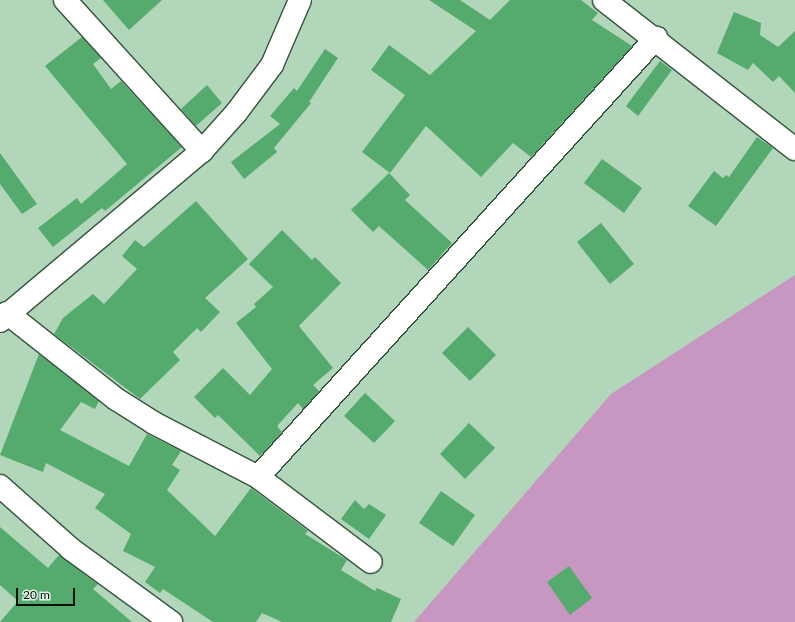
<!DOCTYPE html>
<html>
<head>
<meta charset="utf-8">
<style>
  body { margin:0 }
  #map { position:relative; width:795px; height:622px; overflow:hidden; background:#b2d6b9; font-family:Lato,sans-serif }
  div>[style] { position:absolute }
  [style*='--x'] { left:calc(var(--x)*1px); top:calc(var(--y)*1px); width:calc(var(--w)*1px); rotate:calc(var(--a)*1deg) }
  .green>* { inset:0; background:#c797c1 }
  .building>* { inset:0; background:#54ab6d }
  .roads { filter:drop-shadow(1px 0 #34533c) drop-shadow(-1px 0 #34533c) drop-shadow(0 1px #34533c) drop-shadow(0 -1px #34533c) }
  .minor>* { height:22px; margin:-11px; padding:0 11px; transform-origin:11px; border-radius:11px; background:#fff }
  span { translate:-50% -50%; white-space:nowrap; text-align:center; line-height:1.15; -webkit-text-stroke:3.5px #dff1e3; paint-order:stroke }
  .scale { position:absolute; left:16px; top:588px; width:59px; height:18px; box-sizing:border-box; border:2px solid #051108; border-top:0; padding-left:5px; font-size:12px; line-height:14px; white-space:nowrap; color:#051108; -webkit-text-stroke:3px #dff1e3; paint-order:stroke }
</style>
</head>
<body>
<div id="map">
  <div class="green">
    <i style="clip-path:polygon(795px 275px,795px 622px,414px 622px,611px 394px)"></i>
  </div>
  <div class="building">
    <i style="clip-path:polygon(103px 0,162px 0,129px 30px)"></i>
    <i style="clip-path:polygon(429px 0,460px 0,490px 20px,510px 0,581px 0,598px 13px,592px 20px,632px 46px,531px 157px,513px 143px,481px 177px,426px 126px,390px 173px,362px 152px,405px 95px,371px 70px,389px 45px,430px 75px,476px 31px)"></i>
    <i style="clip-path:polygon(734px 12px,761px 23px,760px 35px,778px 47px,795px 31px,795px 93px,779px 76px,773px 82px,753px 63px,748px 70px,717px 53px)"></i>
    <i style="clip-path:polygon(82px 37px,101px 58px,93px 64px,111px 89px,121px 81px,182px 147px,105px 211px,102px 208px,53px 247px,38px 228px,77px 198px,81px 204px,127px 164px,45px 66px)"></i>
    <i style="clip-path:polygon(325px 49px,338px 58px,309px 102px,311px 103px,274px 148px,277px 152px,244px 179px,231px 162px,280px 124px,270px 116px,294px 88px,297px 91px)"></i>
    <i style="clip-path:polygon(660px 61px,672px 70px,638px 116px,626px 106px)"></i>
    <i style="clip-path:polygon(207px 85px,222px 103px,196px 126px,181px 109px)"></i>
    <i style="clip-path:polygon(757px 137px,773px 148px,716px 226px,688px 206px,714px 171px,723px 178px,726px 175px,729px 177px)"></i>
    <i style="clip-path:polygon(0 153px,37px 204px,22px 214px,0 184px)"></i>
    <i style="clip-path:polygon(602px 159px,642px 188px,624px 213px,584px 183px)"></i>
    <i style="clip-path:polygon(389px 173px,410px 195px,405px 200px,452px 243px,428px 270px,379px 226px,373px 232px,351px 210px)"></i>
    <i style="clip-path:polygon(196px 201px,248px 259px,205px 298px,220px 312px,201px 332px,197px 328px,173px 352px,180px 360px,140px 399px,54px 334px,63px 318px,93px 294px,104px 304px,137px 269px,122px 256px,135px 240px,144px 247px)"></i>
    <i style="clip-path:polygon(601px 223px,634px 264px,610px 284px,577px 242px)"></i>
    <i style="clip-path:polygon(282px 230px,312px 260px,315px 257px,341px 283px,299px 326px,333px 368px,313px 385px,319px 391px,303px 409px,298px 403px,277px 426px,282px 432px,260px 456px,218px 415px,215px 418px,194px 397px,223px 368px,250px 395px,272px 369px,236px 323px,256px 307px,254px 304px,273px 287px,249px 264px)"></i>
    <i style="clip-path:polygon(468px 327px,496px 355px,470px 381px,442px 353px)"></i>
    <i style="clip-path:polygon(39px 354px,99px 401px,95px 409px,81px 402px,60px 430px,129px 466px,147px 434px,181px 451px,172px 465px,180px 470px,167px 490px,215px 536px,251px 488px,308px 531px,305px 534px,347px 560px,341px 570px,375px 591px,377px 588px,401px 599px,391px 622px,282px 622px,262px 613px,256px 622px,213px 622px,163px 589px,160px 593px,145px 582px,155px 567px,123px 551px,131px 534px,95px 508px,105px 494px,46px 463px,43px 472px,0 455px)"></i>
    <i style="clip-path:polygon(365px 393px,395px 421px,374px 443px,344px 416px)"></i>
    <i style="clip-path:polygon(469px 423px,495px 448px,465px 479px,440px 454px)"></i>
    <i style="clip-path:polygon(441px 491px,475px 515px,453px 546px,419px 523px)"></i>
    <i style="clip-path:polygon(355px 500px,364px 509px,369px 504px,386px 515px,369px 539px,341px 519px)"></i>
    <i style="clip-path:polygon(0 527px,48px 568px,59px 555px,98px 584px,93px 589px,132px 622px,0 622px,18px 601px,0 585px)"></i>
    <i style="clip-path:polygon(569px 566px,592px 598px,570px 615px,547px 582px)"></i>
  </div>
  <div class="roads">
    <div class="minor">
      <i style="--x:65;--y:0;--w:204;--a:47.8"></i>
      <i style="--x:604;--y:0;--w:242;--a:38"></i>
      <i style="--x:7;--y:313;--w:139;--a:38.3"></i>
      <i style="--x:116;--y:399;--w:45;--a:32.3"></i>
      <i style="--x:154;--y:423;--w:117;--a:27.4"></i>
      <i style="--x:258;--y:477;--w:593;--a:-47.8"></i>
      <i style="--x:0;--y:321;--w:264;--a:-40.1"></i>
      <i style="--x:202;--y:151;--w:51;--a:-48.2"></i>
      <i style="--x:236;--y:113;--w:60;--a:-53.1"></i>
      <i style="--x:272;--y:65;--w:71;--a:-66.7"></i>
      <i style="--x:258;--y:477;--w:141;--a:37"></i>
      <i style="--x:0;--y:486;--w:95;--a:41.6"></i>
      <i style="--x:71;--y:549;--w:124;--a:36.1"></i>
    </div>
  </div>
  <div class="scale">20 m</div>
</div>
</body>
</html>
